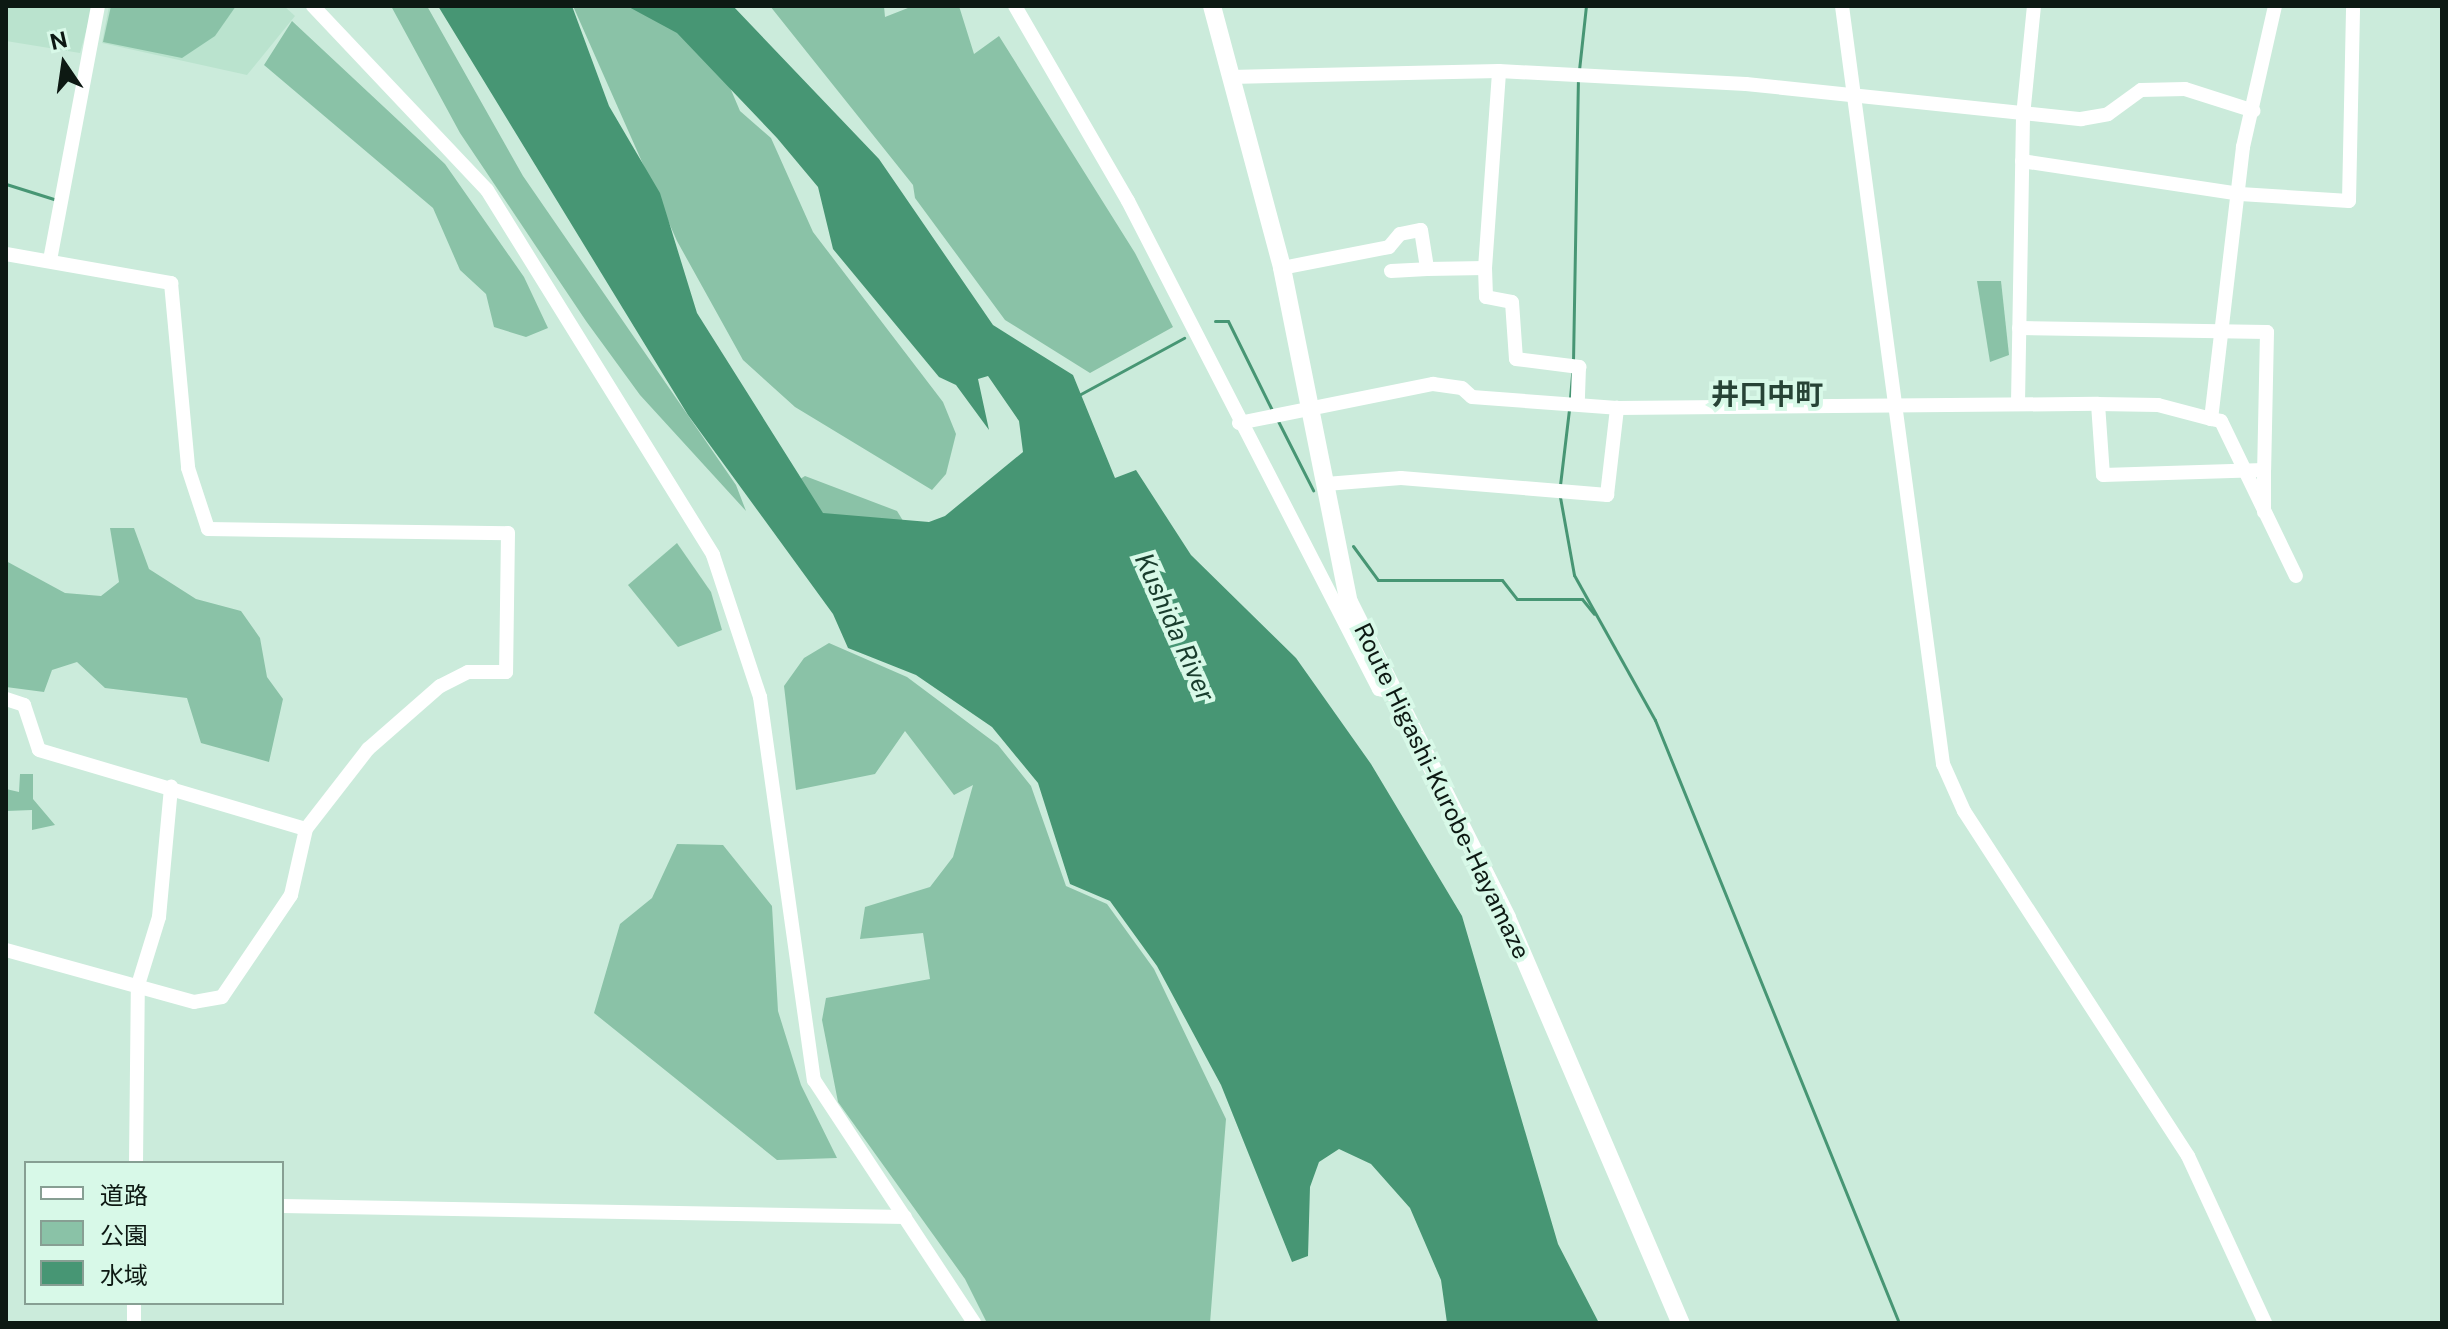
<!DOCTYPE html>
<html>
<head>
<meta charset="utf-8">
<style>
  body { margin:0 }
  #map { position:relative; width:2448px; height:1329px; overflow:hidden; background:#cbebdb; font-family:"Public Sans","Noto Sans JP",sans-serif }
  div>[style] { position:absolute }
  [style*='--x'] { left:calc(var(--x)*1px); top:calc(var(--y)*1px); width:calc(var(--w)*1px); rotate:calc(var(--a)*1deg) }
  .built>* { inset:0; background:#bae3ce }
  .green>* { inset:0; background:#8ac2a7 }
  .water>* { inset:0; background:#479674 }
  .stream>* { height:3px; margin:-1.5px; padding:0 1.5px; transform-origin:1.5px; border-radius:1.5px; background:#479674 }
  .minor>* { height:14px; margin:-7px; padding:0 7px; transform-origin:7px; border-radius:7px; background:#fff }
  .major>* { height:18px; margin:-9px; padding:0 9px; transform-origin:9px; border-radius:9px; background:#fff }
  span { translate:-50% -50%; white-space:nowrap; text-align:center; line-height:1.15; -webkit-text-stroke:8px #d8f9e8; paint-order:stroke }
  .street-label { font-size:24px; color:#0d1913 }
  .water-label { font-size:26px; color:#193d2d; font-style:italic }
  .quarter-label { font-size:28px; color:#274336; font-weight:700 }
  .frame { position:absolute; inset:0; border:8px solid #0d1913; pointer-events:none }
  .legend { position:absolute; left:24px; top:1161px; width:260px; height:144px; box-sizing:border-box; background:#d8f9e8; border:2px solid #879f93; margin:0; padding:10px 14px; list-style:none; font-size:24px; color:#0d1913 }
  .legend li { display:flex; align-items:center; gap:16px; height:40px }
  .legend b { width:40px; border:2px solid #879f93 }
  .north { position:absolute; left:24px; top:24px; width:80px; height:80px; -webkit-text-stroke:6px #d8f9e8; paint-order:stroke; rotate:347deg; font-size:22px; font-weight:700; line-height:32px; text-align:center; color:#0d1913 }
  .north::after { content:''; display:block; margin:auto; width:28px; height:36px; background:#0d1913; clip-path:polygon(50% 0,100% 100%,50% 72%,0 100%) }
</style>
</head>
<body>
<div id="map">
  <div class="built">
    <i style="clip-path:polygon(6px 6px,93px 6px,80px 53px,6px 41px)"></i>
    <i style="clip-path:polygon(109px 6px,284px 6px,295px 16px,247px 75px,102px 43px)"></i>
  </div>
  <div class="green">
    <i style="clip-path:polygon(111px 6px,236px 6px,215px 36px,182px 58px,103px 42px)"></i>
    <i style="clip-path:polygon(391px 6px,427px 6px,523px 176px,736px 485px,746px 511px,640px 395px,586px 321px,460px 133px)"></i>
    <i style="clip-path:polygon(573px 6px,669px 6px,726px 78px,740px 111px,771px 138px,813px 232px,943px 402px,956px 434px,946px 474px,932px 490px,795px 407px,743px 360px,677px 241px)"></i>
    <i style="clip-path:polygon(770px 6px,884px 6px,885px 17px,913px 6px,959px 6px,974px 54px,999px 36px,1135px 253px,1173px 327px,1090px 373px,1005px 320px,915px 198px,913px 185px)"></i>
    <i style="clip-path:polygon(292px 21px,445px 164px,524px 277px,548px 328px,526px 337px,494px 327px,486px 294px,460px 270px,433px 208px,264px 65px)"></i>
    <i style="clip-path:polygon(1977px 281px,2001px 281px,2009px 355px,1990px 362px)"></i>
    <i style="clip-path:polygon(805px 476px,897px 511px,910px 532px,849px 554px,797px 481px)"></i>
    <i style="clip-path:polygon(110px 528px,134px 528px,149px 569px,196px 599px,241px 611px,260px 638px,267px 677px,283px 699px,269px 762px,201px 743px,187px 698px,105px 688px,77px 662px,52px 670px,44px 692px,6px 687px,6px 561px,65px 593px,101px 596px,119px 582px)"></i>
    <i style="clip-path:polygon(677px 543px,711px 592px,722px 630px,678px 647px,628px 585px)"></i>
    <i style="clip-path:polygon(829px 643px,907px 677px,998px 745px,1031px 786px,1066px 886px,1107px 904px,1154px 969px,1226px 1119px,1210px 1323px,987px 1323px,965px 1279px,838px 1102px,822px 1020px,826px 998px,930px 979px,923px 933px,860px 939px,865px 907px,930px 887px,953px 857px,973px 785px,954px 795px,905px 731px,875px 774px,796px 790px,784px 686px,804px 658px)"></i>
    <i style="clip-path:polygon(20px 774px,33px 774px,33px 799px,55px 825px,32px 830px,32px 810px,6px 811px,6px 789px,19px 792px)"></i>
    <i style="clip-path:polygon(677px 844px,723px 845px,772px 906px,778px 1011px,801px 1085px,837px 1158px,777px 1160px,594px 1013px,620px 924px,652px 898px)"></i>
  </div>
  <div class="water">
    <i style="clip-path:polygon(438px 6px,572px 6px,609px 106px,660px 193px,697px 313px,823px 513px,929px 522px,945px 516px,1023px 452px,1019px 421px,988px 376px,978px 379px,989px 430px,956px 385px,939px 377px,833px 249px,818px 187px,777px 138px,677px 33px,627px 6px,733px 6px,879px 159px,993px 325px,1073px 375px,1115px 478px,1136px 470px,1191px 555px,1296px 658px,1371px 764px,1462px 916px,1558px 1244px,1599px 1323px,1447px 1323px,1441px 1280px,1410px 1208px,1371px 1164px,1339px 1149px,1319px 1162px,1310px 1187px,1308px 1256px,1292px 1262px,1221px 1085px,1157px 966px,1110px 901px,1070px 884px,1038px 783px,992px 727px,916px 675px,848px 648px,833px 614px,688px 415px)"></i>
  </div>
  <div class="stream">
    <i style="--x:1579;--y:70;--w:64;--a:-83.8"></i>
    <i style="--x:6;--y:184;--w:50;--a:17.4"></i>
    <i style="--x:1215;--y:321;--w:13;--a:0"></i>
    <i style="--x:1228;--y:321;--w:102;--a:63.7"></i>
    <i style="--x:1573;--y:362;--w:280;--a:-89"></i>
    <i style="--x:1077;--y:396;--w:122;--a:-28.5"></i>
    <i style="--x:1570;--y:398;--w:25;--a:-85"></i>
    <i style="--x:1277;--y:419;--w:80;--a:63.1"></i>
    <i style="--x:1560;--y:485;--w:77;--a:-83.2"></i>
    <i style="--x:1560;--y:497;--w:79;--a:79.8"></i>
    <i style="--x:1574;--y:575;--w:166;--a:60.8"></i>
    <i style="--x:1655;--y:720;--w:650;--a:67.97"></i>
    <i style="--x:1353;--y:546;--w:42;--a:53.7"></i>
    <i style="--x:1378;--y:580;--w:124;--a:0"></i>
    <i style="--x:1502;--y:580;--w:24;--a:52"></i>
    <i style="--x:1517;--y:599;--w:65;--a:0"></i>
    <i style="--x:1582;--y:599;--w:19;--a:51"></i>
  </div>
  <div class="minor">
    <i style="--x:313;--y:6;--w:253;--a:46.6"></i>
    <i style="--x:487;--y:190;--w:429;--a:58.2"></i>
    <i style="--x:713;--y:555;--w:150;--a:71.7"></i>
    <i style="--x:760;--y:697;--w:387;--a:82"></i>
    <i style="--x:814;--y:1080;--w:291;--a:56.6"></i>
    <i style="--x:1015;--y:6;--w:225;--a:59.9"></i>
    <i style="--x:1128;--y:201;--w:549;--a:62.78"></i>
    <i style="--x:1379;--y:689;--w:11;--a:15"></i>
    <i style="--x:1842;--y:6;--w:765;--a:82.41"></i>
    <i style="--x:1943;--y:764;--w:51;--a:65.9"></i>
    <i style="--x:1964;--y:811;--w:411;--a:57"></i>
    <i style="--x:2188;--y:1156;--w:184;--a:65.2"></i>
    <i style="--x:2275;--y:6;--w:145;--a:102.8"></i>
    <i style="--x:2243;--y:147;--w:274;--a:96.7"></i>
    <i style="--x:2211;--y:419;--w:10;--a:11"></i>
    <i style="--x:2221;--y:421;--w:172;--a:64.2"></i>
    <i style="--x:1231;--y:77;--w:268;--a:-1.3"></i>
    <i style="--x:1499;--y:71;--w:247;--a:3"></i>
    <i style="--x:1746;--y:84;--w:337;--a:6"></i>
    <i style="--x:2081;--y:119;--w:27;--a:-10"></i>
    <i style="--x:2108;--y:114;--w:41;--a:-36"></i>
    <i style="--x:2141;--y:90;--w:44;--a:-1.3"></i>
    <i style="--x:2185;--y:89;--w:72;--a:17.7"></i>
    <i style="--x:2022;--y:161;--w:220;--a:8.6"></i>
    <i style="--x:2240;--y:194;--w:109;--a:3.7"></i>
    <i style="--x:2349;--y:201;--w:195;--a:-88.8"></i>
    <i style="--x:6;--y:254;--w:168;--a:10"></i>
    <i style="--x:171;--y:283;--w:186;--a:84.7"></i>
    <i style="--x:188;--y:468;--w:64;--a:71.8"></i>
    <i style="--x:208;--y:529;--w:300;--a:0.8"></i>
    <i style="--x:508;--y:533;--w:139;--a:90.8"></i>
    <i style="--x:506;--y:672;--w:38;--a:180"></i>
    <i style="--x:468;--y:672;--w:31;--a:153"></i>
    <i style="--x:440;--y:686;--w:96;--a:138.8"></i>
    <i style="--x:368;--y:749;--w:101;--a:127.8"></i>
    <i style="--x:306;--y:829;--w:68;--a:102.8"></i>
    <i style="--x:291;--y:895;--w:123;--a:124.1"></i>
    <i style="--x:222;--y:997;--w:28;--a:170"></i>
    <i style="--x:194;--y:1002;--w:195;--a:-164.5"></i>
    <i style="--x:50;--y:260;--w:258;--a:-79.3"></i>
    <i style="--x:1282;--y:268;--w:109;--a:-11.1"></i>
    <i style="--x:1389;--y:247;--w:17;--a:-50"></i>
    <i style="--x:1400;--y:234;--w:21;--a:-11"></i>
    <i style="--x:1421;--y:230;--w:39;--a:81"></i>
    <i style="--x:1427;--y:269;--w:58;--a:-1"></i>
    <i style="--x:1485;--y:268;--w:29;--a:88"></i>
    <i style="--x:1486;--y:297;--w:26;--a:11"></i>
    <i style="--x:1512;--y:302;--w:57;--a:86"></i>
    <i style="--x:1516;--y:359;--w:64;--a:7.2"></i>
    <i style="--x:1579;--y:367;--w:37;--a:92"></i>
    <i style="--x:1485;--y:268;--w:197;--a:-85.9"></i>
    <i style="--x:1391;--y:271;--w:36;--a:-3"></i>
    <i style="--x:2019;--y:328;--w:248;--a:0.9"></i>
    <i style="--x:2267;--y:332;--w:138;--a:91.2"></i>
    <i style="--x:2018;--y:403;--w:287;--a:-89"></i>
    <i style="--x:2023;--y:116;--w:111;--a:-84.3"></i>
    <i style="--x:2098;--y:404;--w:60;--a:1"></i>
    <i style="--x:2158;--y:405;--w:55;--a:14.8"></i>
    <i style="--x:1239;--y:423;--w:198;--a:-11.4"></i>
    <i style="--x:1433;--y:384;--w:29;--a:8"></i>
    <i style="--x:1462;--y:388;--w:13;--a:42"></i>
    <i style="--x:1472;--y:397;--w:145;--a:4.3"></i>
    <i style="--x:1617;--y:408;--w:481;--a:-0.5"></i>
    <i style="--x:2098;--y:404;--w:71;--a:86"></i>
    <i style="--x:2103;--y:475;--w:161;--a:-1.8"></i>
    <i style="--x:2264;--y:470;--w:42;--a:90"></i>
    <i style="--x:1326;--y:484;--w:75;--a:-4.6"></i>
    <i style="--x:1401;--y:478;--w:207;--a:4.7"></i>
    <i style="--x:1607;--y:495;--w:88;--a:-83.4"></i>
    <i style="--x:6;--y:699;--w:19;--a:18"></i>
    <i style="--x:24;--y:705;--w:47;--a:71.6"></i>
    <i style="--x:39;--y:750;--w:278;--a:16.5"></i>
    <i style="--x:136;--y:1163;--w:178;--a:-89.4"></i>
    <i style="--x:138;--y:985;--w:71;--a:-72.8"></i>
    <i style="--x:159;--y:917;--w:131;--a:-84.7"></i>
    <i style="--x:282;--y:1206;--w:623;--a:1.01"></i>
    <i style="--x:134;--y:1323;--w:20;--a:-90"></i>
  </div>
  <div class="major">
    <i style="--x:1212;--y:6;--w:271;--a:75"></i>
    <i style="--x:1282;--y:268;--w:341;--a:78.7"></i>
    <i style="--x:1349;--y:602;--w:353;--a:63.4"></i>
    <i style="--x:1507;--y:918;--w:441;--a:66.8"></i>
  </div>
  <div class="street-label">
    <span style="left:1442px;top:791px;rotate:64deg">Route Higashi-Kurobe-Hayamaze</span>
  </div>
  <div class="water-label">
    <span style="left:1175px;top:627px;rotate:66deg">Kushida River</span>
  </div>
  <div class="quarter-label">
    <span style="left:1767px;top:394px">井口中町</span>
  </div>
  <div class="frame"></div>
  <ul class="legend">
  <li><b style="height:10px;background:#fff"></b>道路</li>
  <li><b style="height:22px;background:#8ac2a7"></b>公園</li>
  <li><b style="height:22px;background:#479674"></b>水域</li>
  </ul>
  <div class="north">N</div>
</div>
</body>
</html>
